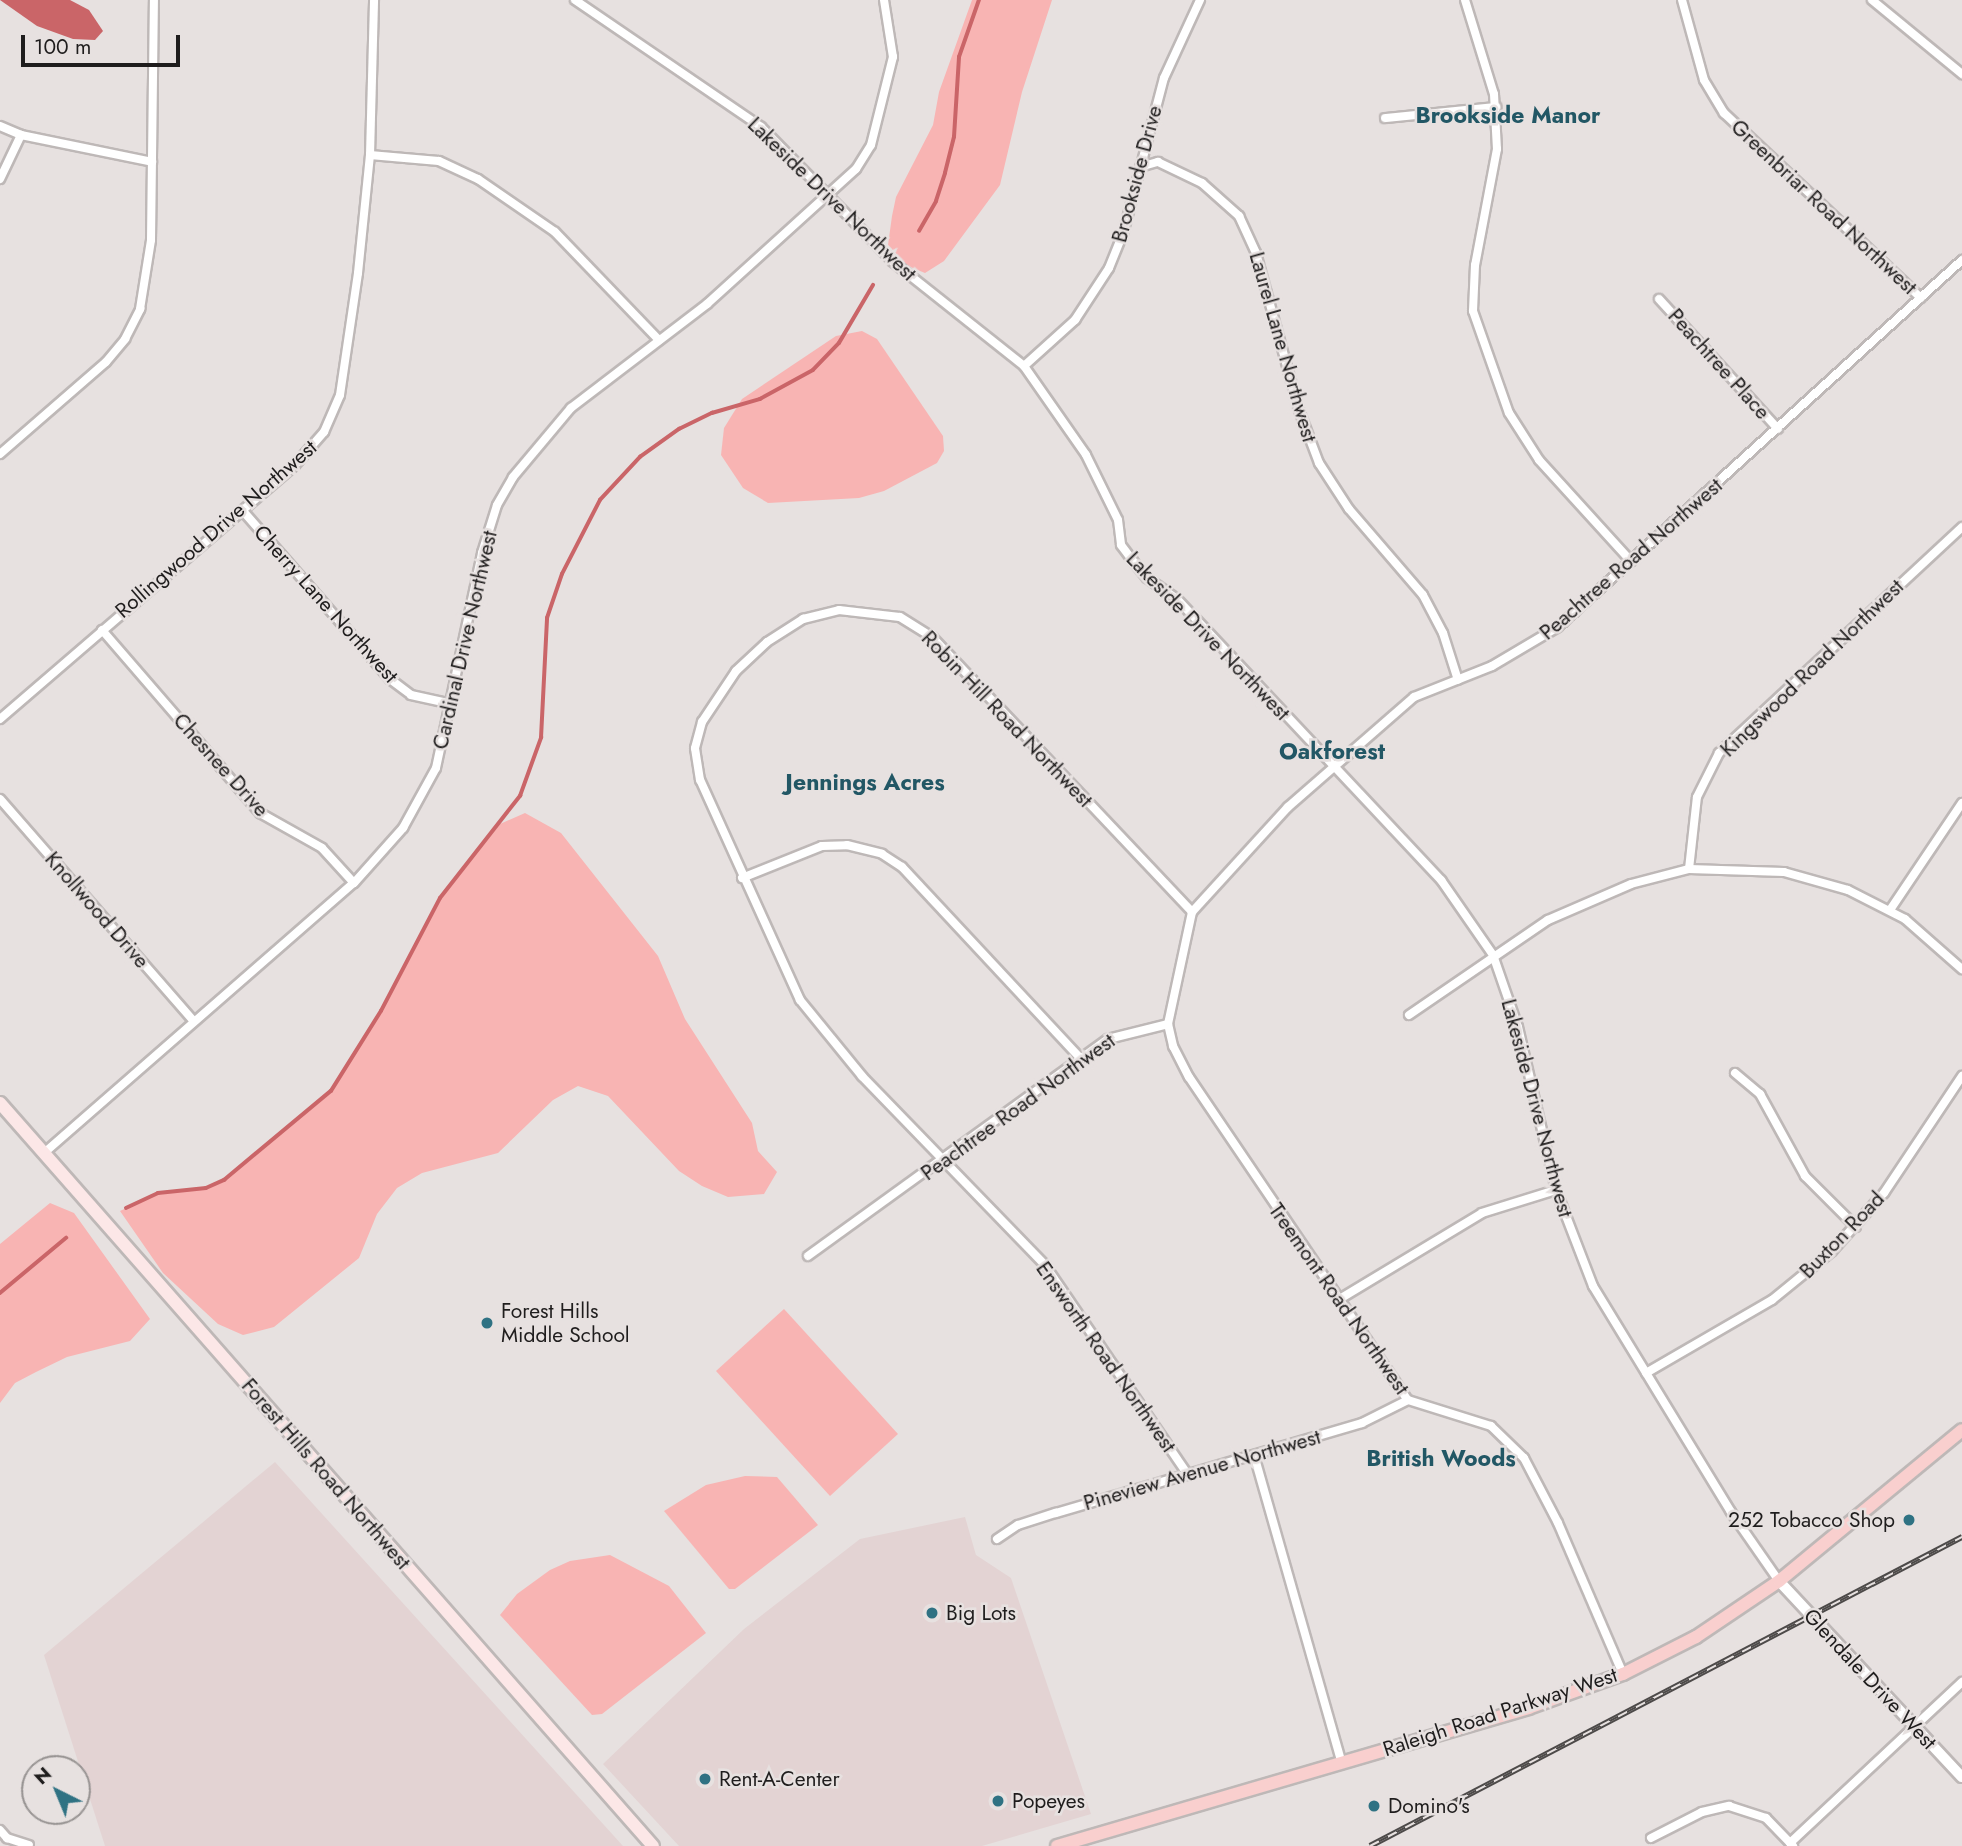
<!DOCTYPE html>
<html>
<head>
<meta charset="utf-8">
<style>
  body { margin:0 }
  #map { position:relative; width:1962px; height:1846px; overflow:hidden; background:#e7e1e0; font-family:Jost,sans-serif }
  div>[style] { position:absolute }
  [style*='--x'] { left:calc(var(--x)*1px); top:calc(var(--y)*1px); width:calc(var(--w)*1px); rotate:calc(var(--a)*1deg) }
  .built>* { inset:0; background:#e3d3d3 }
  .green>* { inset:0; background:#f8b4b3 }
  .water>* { inset:0; background:#ca6568 }
  .stream>* { height:3.5px; margin:-1.75px; padding:0 1.75px; transform-origin:1.75px; border-radius:1.75px; background:#ca6568 }
  .roads { filter:drop-shadow(2px 0 #beb8b7) drop-shadow(-2px 0 #beb8b7) drop-shadow(0 2px #beb8b7) drop-shadow(0 -2px #beb8b7) }
  .minor>* { height:8px; margin:-4px; padding:0 4px; transform-origin:4px; border-radius:4px; background:#fff }
  .tertiary>* { height:10px; margin:-5px; padding:0 5px; transform-origin:5px; border-radius:5px; background:#fff }
  .secondary>* { height:12px; margin:-6px; padding:0 6px; transform-origin:6px; border-radius:6px; background:#fce7e7 }
  .primary>* { height:12px; margin:-6px; padding:0 6px; transform-origin:6px; border-radius:6px; background:#f9cfce }
  .rail>* { height:6px; margin-top:-3px; transform-origin:0; background:repeating-linear-gradient(90deg,#e7e1e0 0 10px,#4d4a49 0 20px); box-sizing:border-box; border-block:2px solid #4d4a49 }
  .dots>* { width:19px; height:19px; translate:-50% -50%; box-sizing:border-box; border:4px solid #e7e1e0; border-radius:50% }
  span { translate:-50% -50%; white-space:nowrap; text-align:center; line-height:1.15; -webkit-text-stroke:5px #e7e1e0; paint-order:stroke }
  .street-label { font-size:21px; color:#1f1d1d }
  .poi-label { font-size:21px; color:#1f1d1d }
  .left { translate:0 -50%; text-align:left }
  .right { translate:-100% -50%; text-align:right }
  .neighbourhood-label { font-size:23px; color:#225765; font-weight:700 }
  .north { position:absolute; left:21px; top:1755px; width:70px; height:70px; box-sizing:border-box; background:#e7e1e0; border:2px solid #979392; border-radius:50%; rotate:317deg; font-size:19px; font-weight:700; line-height:28px; text-align:center; color:#1f1d1d }
  .north::after { content:''; display:block; margin:auto; width:24px; height:32px; background:#2f7283; clip-path:polygon(50% 0,100% 100%,50% 72%,0 100%) }
  .scale { position:absolute; left:21px; top:35px; width:159px; height:32px; box-sizing:border-box; border:4px solid #1f1d1d; border-top:0; padding-left:9px; font-size:21px; line-height:24px; white-space:nowrap; color:#1f1d1d; -webkit-text-stroke:5px #e7e1e0; paint-order:stroke }
</style>
</head>
<body>
<div id="map">
  <div class="built">
    <i style="clip-path:polygon(275px 1462px,623px 1846px,105px 1846px,44px 1655px)"></i>
    <i style="clip-path:polygon(965px 1517px,976px 1555px,1011px 1578px,1091px 1814px,982px 1846px,679px 1846px,603px 1764px,744px 1629px,860px 1539px)"></i>
  </div>
  <div class="green">
    <i style="clip-path:polygon(972px 0,1052px 0,1022px 92px,1000px 185px,944px 261px,925px 273px,908px 266px,888px 245px,892px 216px,896px 197px,933px 125px,939px 92px)"></i>
    <i style="clip-path:polygon(862px 331px,877px 339px,943px 436px,944px 451px,937px 463px,884px 491px,859px 498px,768px 503px,743px 488px,721px 455px,724px 428px,742px 399px,836px 336px)"></i>
    <i style="clip-path:polygon(525px 813px,561px 833px,658px 956px,685px 1019px,752px 1123px,758px 1151px,777px 1172px,764px 1194px,728px 1197px,702px 1186px,679px 1171px,608px 1096px,578px 1086px,553px 1100px,498px 1153px,422px 1173px,397px 1188px,377px 1214px,359px 1258px,274px 1327px,243px 1335px,218px 1324px,163px 1273px,120px 1211px,158px 1193px,206px 1188px,224px 1180px,331px 1091px,381px 1011px,440px 898px,500px 824px)"></i>
    <i style="clip-path:polygon(50px 1203px,74px 1213px,150px 1319px,130px 1341px,67px 1357px,36px 1372px,15px 1383px,0 1403px,0 1244px)"></i>
    <i style="clip-path:polygon(784px 1309px,898px 1434px,830px 1496px,716px 1371px)"></i>
    <i style="clip-path:polygon(745px 1476px,777px 1477px,818px 1525px,735px 1589px,729px 1589px,664px 1511px,706px 1485px)"></i>
    <i style="clip-path:polygon(610px 1555px,669px 1586px,706px 1633px,602px 1714px,592px 1715px,500px 1615px,517px 1594px,550px 1570px,570px 1561px)"></i>
  </div>
  <div class="water">
    <i style="clip-path:polygon(0 0,70px 0,89px 10px,103px 31px,95px 40px,73px 39px,37px 26px)"></i>
  </div>
  <div class="stream">
    <i style="--x:919;--y:231;--w:34;--a:-60"></i>
    <i style="--x:936;--y:201;--w:29;--a:-72"></i>
    <i style="--x:945;--y:173;--w:37;--a:-76"></i>
    <i style="--x:954;--y:137;--w:80;--a:-86.4"></i>
    <i style="--x:959;--y:57;--w:60;--a:-70.7"></i>
    <i style="--x:126;--y:1208;--w:35;--a:-25"></i>
    <i style="--x:158;--y:1193;--w:48;--a:-5.9"></i>
    <i style="--x:206;--y:1188;--w:20;--a:-24"></i>
    <i style="--x:224;--y:1180;--w:139;--a:-39.8"></i>
    <i style="--x:331;--y:1091;--w:94;--a:-58"></i>
    <i style="--x:381;--y:1011;--w:127;--a:-62.4"></i>
    <i style="--x:440;--y:898;--w:130;--a:-51.9"></i>
    <i style="--x:520;--y:796;--w:62;--a:-70.1"></i>
    <i style="--x:541;--y:738;--w:120;--a:-87.1"></i>
    <i style="--x:547;--y:618;--w:46;--a:-71.2"></i>
    <i style="--x:562;--y:574;--w:83;--a:-62.8"></i>
    <i style="--x:600;--y:500;--w:59;--a:-47.1"></i>
    <i style="--x:640;--y:457;--w:48;--a:-35.7"></i>
    <i style="--x:679;--y:429;--w:37;--a:-26"></i>
    <i style="--x:712;--y:413;--w:50;--a:-16.3"></i>
    <i style="--x:760;--y:399;--w:60;--a:-28.7"></i>
    <i style="--x:813;--y:370;--w:37;--a:-46"></i>
    <i style="--x:839;--y:343;--w:67;--a:-59.6"></i>
    <i style="--x:0;--y:1293;--w:86;--a:-39.8"></i>
  </div>
  <div class="roads">
    <div class="minor">
      <i style="--x:575;--y:0;--w:225;--a:34.3"></i>
      <i style="--x:761;--y:127;--w:187;--a:45.6"></i>
      <i style="--x:892;--y:261;--w:169;--a:38.5"></i>
      <i style="--x:1024;--y:366;--w:108;--a:55.1"></i>
      <i style="--x:1086;--y:455;--w:72;--a:63.8"></i>
      <i style="--x:1118;--y:520;--w:25;--a:83"></i>
      <i style="--x:1121;--y:545;--w:20;--a:53"></i>
      <i style="--x:1133;--y:561;--w:22;--a:51"></i>
      <i style="--x:1147;--y:578;--w:37;--a:35"></i>
      <i style="--x:1177;--y:599;--w:386;--a:46.8"></i>
      <i style="--x:1441;--y:880;--w:91;--a:55.3"></i>
      <i style="--x:1493;--y:955;--w:76;--a:70.9"></i>
      <i style="--x:1518;--y:1027;--w:167;--a:76.9"></i>
      <i style="--x:1556;--y:1190;--w:103;--a:68.9"></i>
      <i style="--x:1593;--y:1286;--w:265;--a:58.6"></i>
      <i style="--x:1731;--y:1512;--w:84;--a:55.2"></i>
      <i style="--x:1465;--y:0;--w:98;--a:72.9"></i>
      <i style="--x:1494;--y:94;--w:55;--a:86.9"></i>
      <i style="--x:1497;--y:149;--w:118;--a:100.7"></i>
      <i style="--x:1475;--y:265;--w:46;--a:92.5"></i>
      <i style="--x:1473;--y:311;--w:108;--a:70.6"></i>
      <i style="--x:1509;--y:413;--w:56;--a:57.4"></i>
      <i style="--x:1539;--y:460;--w:137;--a:47.7"></i>
      <i style="--x:1682;--y:0;--w:83;--a:74.6"></i>
      <i style="--x:1704;--y:80;--w:39;--a:59"></i>
      <i style="--x:1724;--y:113;--w:270;--a:43.2"></i>
      <i style="--x:1872;--y:0;--w:117;--a:39.4"></i>
      <i style="--x:1385;--y:118;--w:112;--a:-5.7"></i>
      <i style="--x:0;--y:126;--w:23;--a:23"></i>
      <i style="--x:21;--y:135;--w:134;--a:11.6"></i>
      <i style="--x:370;--y:155;--w:69;--a:5"></i>
      <i style="--x:439;--y:161;--w:43;--a:24.8"></i>
      <i style="--x:478;--y:179;--w:93;--a:34.5"></i>
      <i style="--x:555;--y:232;--w:150;--a:46.1"></i>
      <i style="--x:1140;--y:167;--w:19;--a:-16"></i>
      <i style="--x:1158;--y:162;--w:49;--a:25.5"></i>
      <i style="--x:1202;--y:183;--w:50;--a:41.7"></i>
      <i style="--x:1239;--y:216;--w:41;--a:65.3"></i>
      <i style="--x:1256;--y:253;--w:163;--a:74.7"></i>
      <i style="--x:1299;--y:410;--w:57;--a:69.3"></i>
      <i style="--x:1319;--y:463;--w:55;--a:56.9"></i>
      <i style="--x:1349;--y:509;--w:113;--a:49.3"></i>
      <i style="--x:1423;--y:595;--w:43;--a:62.2"></i>
      <i style="--x:1443;--y:633;--w:49;--a:72.3"></i>
      <i style="--x:0;--y:179;--w:49;--a:-64.5"></i>
      <i style="--x:1659;--y:299;--w:176;--a:47.5"></i>
      <i style="--x:1024;--y:366;--w:69;--a:-42"></i>
      <i style="--x:1075;--y:320;--w:62;--a:-56.8"></i>
      <i style="--x:1109;--y:268;--w:37;--a:-68"></i>
      <i style="--x:1123;--y:234;--w:161;--a:-75.3"></i>
      <i style="--x:1164;--y:78;--w:86;--a:-65.2"></i>
      <i style="--x:0;--y:454;--w:140;--a:-41"></i>
      <i style="--x:106;--y:362;--w:30;--a:-50"></i>
      <i style="--x:125;--y:339;--w:34;--a:-63"></i>
      <i style="--x:140;--y:309;--w:70;--a:-80.9"></i>
      <i style="--x:151;--y:240;--w:240;--a:-89.3"></i>
      <i style="--x:243;--y:511;--w:223;--a:48.8"></i>
      <i style="--x:390;--y:679;--w:26;--a:37"></i>
      <i style="--x:411;--y:695;--w:42;--a:12.4"></i>
      <i style="--x:102;--y:630;--w:242;--a:49.2"></i>
      <i style="--x:260;--y:813;--w:71;--a:29.4"></i>
      <i style="--x:322;--y:848;--w:47;--a:47.6"></i>
      <i style="--x:0;--y:719;--w:389;--a:-40.7"></i>
      <i style="--x:295;--y:465;--w:44;--a:-48.7"></i>
      <i style="--x:324;--y:432;--w:40;--a:-66.6"></i>
      <i style="--x:340;--y:395;--w:123;--a:-81.6"></i>
      <i style="--x:358;--y:273;--w:119;--a:-84.2"></i>
      <i style="--x:370;--y:155;--w:155;--a:-88.5"></i>
      <i style="--x:0;--y:799;--w:295;--a:48.9"></i>
      <i style="--x:1689;--y:869;--w:72;--a:-83.7"></i>
      <i style="--x:1697;--y:797;--w:49;--a:-63.4"></i>
      <i style="--x:1719;--y:753;--w:332;--a:-42.9"></i>
      <i style="--x:742;--y:878;--w:86;--a:-21.8"></i>
      <i style="--x:822;--y:846;--w:25;--a:-2"></i>
      <i style="--x:847;--y:845;--w:36;--a:14"></i>
      <i style="--x:882;--y:854;--w:24;--a:33"></i>
      <i style="--x:902;--y:867;--w:262;--a:47"></i>
      <i style="--x:1890;--y:910;--w:129;--a:-56.1"></i>
      <i style="--x:1409;--y:1015;--w:168;--a:-34.4"></i>
      <i style="--x:1548;--y:920;--w:90;--a:-23.4"></i>
      <i style="--x:1631;--y:884;--w:60;--a:-14.5"></i>
      <i style="--x:1689;--y:869;--w:95;--a:1.8"></i>
      <i style="--x:1784;--y:872;--w:66;--a:15.7"></i>
      <i style="--x:1848;--y:890;--w:64;--a:27"></i>
      <i style="--x:1905;--y:919;--w:76;--a:41.3"></i>
      <i style="--x:1168;--y:1024;--w:23;--a:77"></i>
      <i style="--x:1173;--y:1046;--w:35;--a:63"></i>
      <i style="--x:1189;--y:1077;--w:390;--a:55.9"></i>
      <i style="--x:1408;--y:1400;--w:87;--a:17.4"></i>
      <i style="--x:1491;--y:1426;--w:46;--a:44.1"></i>
      <i style="--x:1524;--y:1458;--w:73;--a:62.4"></i>
      <i style="--x:1558;--y:1523;--w:164;--a:66.7"></i>
      <i style="--x:1735;--y:1073;--w:33;--a:40"></i>
      <i style="--x:1760;--y:1094;--w:94;--a:61.2"></i>
      <i style="--x:1805;--y:1176;--w:72;--a:45"></i>
      <i style="--x:44;--y:1153;--w:411;--a:-41.1"></i>
      <i style="--x:354;--y:883;--w:74;--a:-48.3"></i>
      <i style="--x:403;--y:828;--w:68;--a:-61.2"></i>
      <i style="--x:436;--y:768;--w:220;--a:-77.9"></i>
      <i style="--x:482;--y:553;--w:50;--a:-72.6"></i>
      <i style="--x:497;--y:505;--w:32;--a:-60"></i>
      <i style="--x:513;--y:477;--w:90;--a:-50"></i>
      <i style="--x:571;--y:408;--w:171;--a:-37.4"></i>
      <i style="--x:707;--y:304;--w:201;--a:-42.2"></i>
      <i style="--x:856;--y:169;--w:28;--a:-58"></i>
      <i style="--x:871;--y:145;--w:91;--a:-76"></i>
      <i style="--x:893;--y:57;--w:58;--a:-99"></i>
      <i style="--x:808;--y:1256;--w:370;--a:-35.9"></i>
      <i style="--x:1108;--y:1039;--w:62;--a:-14"></i>
      <i style="--x:1168;--y:1024;--w:115;--a:-77.9"></i>
      <i style="--x:1192;--y:912;--w:142;--a:-47.6"></i>
      <i style="--x:1288;--y:807;--w:167;--a:-41.1"></i>
      <i style="--x:1414;--y:697;--w:84;--a:-21.7"></i>
      <i style="--x:1492;--y:666;--w:77;--a:-30.6"></i>
      <i style="--x:1558;--y:627;--w:546;--a:-42.25"></i>
      <i style="--x:1338;--y:1300;--w:168;--a:-31.1"></i>
      <i style="--x:1482;--y:1213;--w:77;--a:-17.3"></i>
      <i style="--x:1646;--y:1373;--w:146;--a:-30.1"></i>
      <i style="--x:1772;--y:1300;--w:77;--a:-39.2"></i>
      <i style="--x:1832;--y:1251;--w:78;--a:-48.1"></i>
      <i style="--x:1884;--y:1193;--w:141;--a:-56.3"></i>
      <i style="--x:1254;--y:1455;--w:320;--a:74.1"></i>
      <i style="--x:1188;--y:1475;--w:254;--a:-124.3"></i>
      <i style="--x:1045;--y:1265;--w:263;--a:-134.1"></i>
      <i style="--x:862;--y:1076;--w:98;--a:-129.2"></i>
      <i style="--x:800;--y:1000;--w:242;--a:-114.4"></i>
      <i style="--x:700;--y:780;--w:32;--a:-99"></i>
      <i style="--x:695;--y:748;--w:27;--a:-75"></i>
      <i style="--x:702;--y:722;--w:61;--a:-56.3"></i>
      <i style="--x:736;--y:671;--w:42;--a:-43.1"></i>
      <i style="--x:767;--y:642;--w:43;--a:-32.6"></i>
      <i style="--x:803;--y:619;--w:37;--a:-14"></i>
      <i style="--x:839;--y:610;--w:61;--a:6.5"></i>
      <i style="--x:900;--y:617;--w:39;--a:32"></i>
      <i style="--x:933;--y:638;--w:377;--a:46.6"></i>
      <i style="--x:997;--y:1539;--w:25;--a:-34"></i>
      <i style="--x:1018;--y:1525;--w:40;--a:-18"></i>
      <i style="--x:1056;--y:1513;--w:319;--a:-16.4"></i>
      <i style="--x:1362;--y:1423;--w:51;--a:-26.6"></i>
      <i style="--x:0;--y:1830;--w:11;--a:49"></i>
      <i style="--x:7;--y:1838;--w:23;--a:18"></i>
      <i style="--x:1651;--y:1838;--w:57;--a:-27"></i>
      <i style="--x:1702;--y:1812;--w:28;--a:-13"></i>
      <i style="--x:1729;--y:1806;--w:39;--a:18"></i>
      <i style="--x:1766;--y:1818;--w:39;--a:46"></i>
      <i style="--x:1790;--y:1843;--w:236;--a:-43.1"></i>
    </div>
    <div class="tertiary">
      <i style="--x:1779;--y:1581;--w:268;--a:47"></i>
    </div>
    <div class="secondary">
      <i style="--x:0;--y:1103;--w:989;--a:48.69"></i>
    </div>
    <div class="primary">
      <i style="--x:1057;--y:1846;--w:491;--a:-16.3"></i>
      <i style="--x:1528;--y:1708;--w:101;--a:-19.7"></i>
      <i style="--x:1623;--y:1674;--w:82;--a:-26.9"></i>
      <i style="--x:1696;--y:1637;--w:100;--a:-34"></i>
      <i style="--x:1779;--y:1581;--w:237;--a:-39.5"></i>
    </div>
  </div>
  <div class="rail">
    <i style="--x:1370;--y:1846;--w:668;--a:-27.56"></i>
  </div>
  <div class="dots">
    <i style="left:487px;top:1323px;background:#2f7283"></i>
    <i style="left:1909px;top:1520px;background:#2f7283"></i>
    <i style="left:932px;top:1613px;background:#2f7283"></i>
    <i style="left:705px;top:1779px;background:#2f7283"></i>
    <i style="left:998px;top:1801px;background:#2f7283"></i>
    <i style="left:1374px;top:1806px;background:#2f7283"></i>
  </div>
  <div class="street-label">
    <span style="left:1137px;top:174px;rotate:-75deg">Brookside Drive</span>
    <span style="left:832px;top:199px;rotate:44deg">Lakeside Drive Northwest</span>
    <span style="left:1824px;top:207px;rotate:43deg">Greenbriar Road Northwest</span>
    <span style="left:1283px;top:347px;rotate:74deg">Laurel Lane Northwest</span>
    <span style="left:1719px;top:364px;rotate:48deg">Peachtree Place</span>
    <span style="left:216px;top:529px;rotate:-41deg">Rollingwood Drive Northwest</span>
    <span style="left:1631px;top:559px;rotate:-41deg">Peachtree Road Northwest</span>
    <span style="left:326px;top:604px;rotate:48deg">Cherry Lane Northwest</span>
    <span style="left:1208px;top:636px;rotate:46deg">Lakeside Drive Northwest</span>
    <span style="left:465px;top:640px;rotate:-77deg">Cardinal Drive Northwest</span>
    <span style="left:1812px;top:668px;rotate:-44deg">Kingswood Road Northwest</span>
    <span style="left:1007px;top:719px;rotate:46deg">Robin Hill Road Northwest</span>
    <span style="left:221px;top:765px;rotate:48deg">Chesnee Drive</span>
    <span style="left:97px;top:910px;rotate:49deg">Knollwood Drive</span>
    <span style="left:1018px;top:1107px;rotate:-36deg">Peachtree Road Northwest</span>
    <span style="left:1537px;top:1108px;rotate:75deg">Lakeside Drive Northwest</span>
    <span style="left:1842px;top:1235px;rotate:-46deg">Buxton Road</span>
    <span style="left:1339px;top:1299px;rotate:55deg">Treemont Road Northwest</span>
    <span style="left:1106px;top:1357px;rotate:55deg">Ensworth Road Northwest</span>
    <span style="left:1202px;top:1470px;rotate:-16deg">Pineview Avenue Northwest</span>
    <span style="left:326px;top:1474px;rotate:49deg">Forest Hills Road Northwest</span>
    <span style="left:1870px;top:1679px;rotate:47deg">Glendale Drive West</span>
    <span style="left:1500px;top:1712px;rotate:-18deg">Raleigh Road Parkway West</span>
  </div>
  <div class="poi-label">
    <span class="left" style="left:501px;top:1323px">Forest Hills<br>Middle School</span>
    <span class="right" style="left:1895px;top:1520px">252 Tobacco Shop</span>
    <span class="left" style="left:946px;top:1613px">Big Lots</span>
    <span class="left" style="left:719px;top:1779px">Rent-A-Center</span>
    <span class="left" style="left:1012px;top:1801px">Popeyes</span>
    <span class="left" style="left:1388px;top:1806px">Domino's</span>
  </div>
  <div class="neighbourhood-label">
    <span style="left:1508px;top:115px">Brookside Manor</span>
    <span style="left:1332px;top:751px">Oakforest</span>
    <span style="left:865px;top:782px">Jennings Acres</span>
    <span style="left:1441px;top:1458px">British Woods</span>
  </div>
  <div class="north">N</div>
  <div class="scale">100 m</div>
</div>
</body>
</html>
